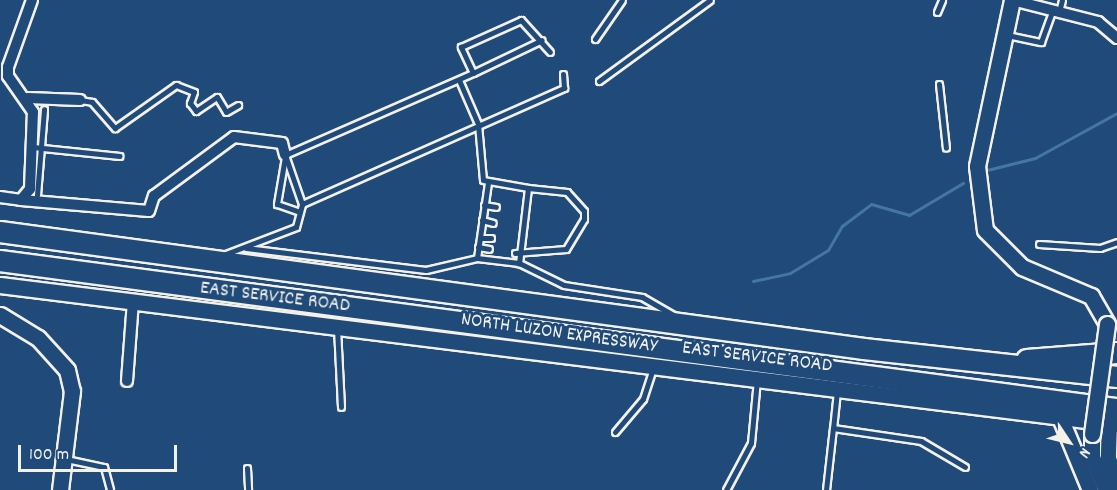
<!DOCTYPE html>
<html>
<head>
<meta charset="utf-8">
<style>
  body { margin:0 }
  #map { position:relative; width:1117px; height:490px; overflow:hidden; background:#1f4a7a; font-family:Dekko,sans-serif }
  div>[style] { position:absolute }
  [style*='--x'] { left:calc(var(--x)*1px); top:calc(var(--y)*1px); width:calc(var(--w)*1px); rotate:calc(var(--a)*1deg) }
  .stream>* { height:3px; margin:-1.5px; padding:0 1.5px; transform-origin:1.5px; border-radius:1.5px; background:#4376a0 }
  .roads { filter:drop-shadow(2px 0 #f4f1e8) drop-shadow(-2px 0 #f4f1e8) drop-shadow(0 2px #f4f1e8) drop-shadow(0 -2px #f4f1e8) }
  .lane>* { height:5px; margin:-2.5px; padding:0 2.5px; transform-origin:2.5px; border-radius:2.5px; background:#1f4a7a }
  .street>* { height:10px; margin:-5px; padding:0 5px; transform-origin:5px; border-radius:5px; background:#1f4a7a }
  .secondary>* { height:15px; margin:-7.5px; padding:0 7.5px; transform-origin:7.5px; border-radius:7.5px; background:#1f4a7a }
  .highway>* { height:20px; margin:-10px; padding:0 10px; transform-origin:10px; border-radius:10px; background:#1f4a7a }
  .bridges { filter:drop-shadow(2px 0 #f4f1e8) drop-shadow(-2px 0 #f4f1e8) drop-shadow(0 2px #f4f1e8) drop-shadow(0 -2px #f4f1e8) }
  .secondary-bridge>* { height:15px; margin:-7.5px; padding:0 7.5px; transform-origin:7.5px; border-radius:7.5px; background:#1f4a7a }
  span { translate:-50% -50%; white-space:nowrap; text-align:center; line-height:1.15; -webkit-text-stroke:6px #1f4a7a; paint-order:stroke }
  .street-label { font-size:20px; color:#f4f1e8 }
  .north { position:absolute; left:1039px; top:412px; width:60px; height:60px; -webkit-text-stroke:4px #1f4a7a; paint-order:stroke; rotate:125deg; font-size:16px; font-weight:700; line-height:24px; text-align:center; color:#f4f1e8 }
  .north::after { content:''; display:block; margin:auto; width:21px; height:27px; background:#f4f1e8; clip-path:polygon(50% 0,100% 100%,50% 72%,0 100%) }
  .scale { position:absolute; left:18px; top:445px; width:159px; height:27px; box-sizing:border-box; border:3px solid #f4f1e8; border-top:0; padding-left:8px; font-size:18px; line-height:21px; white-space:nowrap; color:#f4f1e8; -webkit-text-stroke:4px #1f4a7a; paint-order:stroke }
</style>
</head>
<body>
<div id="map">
  <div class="stream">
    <i style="--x:983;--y:171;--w:54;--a:-14"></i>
    <i style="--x:1035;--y:158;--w:94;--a:-28.8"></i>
    <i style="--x:753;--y:281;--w:38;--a:-12"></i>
    <i style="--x:790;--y:273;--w:44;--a:-31.2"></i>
    <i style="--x:828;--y:250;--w:28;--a:-60"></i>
    <i style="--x:842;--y:226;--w:36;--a:-37"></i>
    <i style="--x:871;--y:204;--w:40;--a:16"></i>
    <i style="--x:909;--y:215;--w:63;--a:-30.7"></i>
  </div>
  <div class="roads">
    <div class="lane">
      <i style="--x:937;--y:12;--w:13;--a:-67"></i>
      <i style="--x:1059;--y:12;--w:12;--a:-76"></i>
      <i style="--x:1007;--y:35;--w:35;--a:12"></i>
      <i style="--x:1041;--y:42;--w:33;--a:-70"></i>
      <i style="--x:595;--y:39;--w:47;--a:-55.3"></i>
      <i style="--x:473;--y:73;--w:76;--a:-25.6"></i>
      <i style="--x:459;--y:80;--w:48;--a:66.6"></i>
      <i style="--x:478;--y:124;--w:56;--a:84.9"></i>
      <i style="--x:483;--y:180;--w:46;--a:10.1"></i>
      <i style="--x:528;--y:188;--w:76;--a:96.8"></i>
      <i style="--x:599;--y:81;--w:137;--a:-36.1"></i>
      <i style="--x:939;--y:84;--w:64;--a:83.8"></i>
      <i style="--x:80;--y:100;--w:12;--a:9"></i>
      <i style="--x:92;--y:102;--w:35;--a:49"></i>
      <i style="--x:115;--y:128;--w:75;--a:-35.2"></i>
      <i style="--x:176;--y:85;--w:19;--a:21"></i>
      <i style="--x:194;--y:92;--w:12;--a:110"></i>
      <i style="--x:190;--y:103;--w:10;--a:53"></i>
      <i style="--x:196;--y:111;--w:25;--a:-34"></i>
      <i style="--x:217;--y:97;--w:17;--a:59"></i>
      <i style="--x:226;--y:112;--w:14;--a:-30"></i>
      <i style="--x:33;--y:147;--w:87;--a:5.9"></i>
      <i style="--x:285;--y:155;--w:205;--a:-23.6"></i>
      <i style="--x:473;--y:73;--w:29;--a:-115"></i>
      <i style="--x:461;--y:47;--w:66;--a:-24.2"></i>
      <i style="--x:521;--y:20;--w:43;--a:47.8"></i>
      <i style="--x:285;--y:157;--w:48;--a:99.7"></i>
      <i style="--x:277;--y:204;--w:24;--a:19"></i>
      <i style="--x:37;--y:195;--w:86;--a:-85.3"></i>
      <i style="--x:302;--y:204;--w:287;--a:-23.9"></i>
      <i style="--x:564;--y:88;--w:14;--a:-94"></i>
      <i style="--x:484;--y:205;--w:12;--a:9"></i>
      <i style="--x:482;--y:220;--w:11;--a:15"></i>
      <i style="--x:480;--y:238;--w:11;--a:0"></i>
      <i style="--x:1039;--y:244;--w:61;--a:3.8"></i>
      <i style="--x:1100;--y:248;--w:18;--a:-19"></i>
      <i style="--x:478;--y:247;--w:11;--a:10"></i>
      <i style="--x:246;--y:248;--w:181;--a:7"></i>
      <i style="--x:426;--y:270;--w:52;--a:-13.2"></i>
      <i style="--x:477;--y:258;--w:42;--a:6.8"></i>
      <i style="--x:519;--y:263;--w:50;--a:26.1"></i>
      <i style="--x:564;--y:285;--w:79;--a:8.7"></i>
      <i style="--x:642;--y:297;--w:36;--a:30"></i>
      <i style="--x:515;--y:253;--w:51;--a:-4.5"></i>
      <i style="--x:566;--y:249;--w:35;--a:-59"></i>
      <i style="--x:584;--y:219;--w:8;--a:-90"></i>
      <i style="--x:584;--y:211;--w:25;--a:-132"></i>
      <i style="--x:567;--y:192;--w:39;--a:-174"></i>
      <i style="--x:223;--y:255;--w:78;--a:-21"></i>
      <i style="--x:296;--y:227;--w:24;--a:-75"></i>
      <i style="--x:302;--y:204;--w:52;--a:-109.1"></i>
      <i style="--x:477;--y:258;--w:76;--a:-81.7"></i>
      <i style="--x:337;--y:328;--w:79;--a:87.1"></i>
      <i style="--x:837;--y:391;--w:37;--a:96"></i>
      <i style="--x:833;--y:428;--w:89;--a:8.4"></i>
      <i style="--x:921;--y:441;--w:51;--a:30.6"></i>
      <i style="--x:615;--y:432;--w:43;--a:-49.7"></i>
      <i style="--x:643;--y:399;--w:33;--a:-72"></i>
      <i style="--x:66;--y:459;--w:39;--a:12"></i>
      <i style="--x:104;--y:467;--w:24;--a:75"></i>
      <i style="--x:247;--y:468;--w:22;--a:87"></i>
      <i style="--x:726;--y:490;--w:53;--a:-62"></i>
      <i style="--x:751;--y:443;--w:63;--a:-84.6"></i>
      <i style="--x:826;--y:490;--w:62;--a:-83.6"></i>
    </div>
    <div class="street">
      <i style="--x:1012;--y:0;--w:89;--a:14.3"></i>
      <i style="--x:1098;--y:22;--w:25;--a:40"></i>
      <i style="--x:28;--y:98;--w:52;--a:2.2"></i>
      <i style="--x:0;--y:197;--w:21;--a:8"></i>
      <i style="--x:21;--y:200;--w:14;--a:-51"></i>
      <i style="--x:30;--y:189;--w:77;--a:-87.8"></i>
      <i style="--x:33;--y:112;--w:44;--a:-124.8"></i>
      <i style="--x:8;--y:76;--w:9;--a:-90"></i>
      <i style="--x:8;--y:67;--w:71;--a:-70.3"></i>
      <i style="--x:21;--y:200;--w:128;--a:4.9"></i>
      <i style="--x:149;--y:211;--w:16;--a:-72"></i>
      <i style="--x:154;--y:196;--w:99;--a:-36.4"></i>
      <i style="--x:234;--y:137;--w:48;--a:7.1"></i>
      <i style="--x:282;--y:143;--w:12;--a:76"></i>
      <i style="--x:127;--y:381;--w:79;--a:-85.7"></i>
    </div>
    <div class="secondary">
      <i style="--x:1012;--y:0;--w:170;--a:101.9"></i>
      <i style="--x:977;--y:166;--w:64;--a:82.9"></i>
      <i style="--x:985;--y:230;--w:52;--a:45"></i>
      <i style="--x:1022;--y:267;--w:75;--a:22.8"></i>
      <i style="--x:1091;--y:296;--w:32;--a:60"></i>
      <i style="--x:0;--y:285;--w:1126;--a:7.09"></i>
      <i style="--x:0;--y:315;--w:44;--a:31.2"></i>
      <i style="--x:38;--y:338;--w:43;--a:47.8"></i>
      <i style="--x:67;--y:370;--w:22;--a:77"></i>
      <i style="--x:72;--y:391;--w:100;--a:96.9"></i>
      <i style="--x:1059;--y:415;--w:81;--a:67.5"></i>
      <i style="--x:1109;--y:423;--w:35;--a:92"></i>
      <i style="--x:1108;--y:458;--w:27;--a:70"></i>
      <i style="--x:1092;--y:434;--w:23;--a:90"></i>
      <i style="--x:1092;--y:457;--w:36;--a:67"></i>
    </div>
    <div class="highway">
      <i style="--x:0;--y:232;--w:872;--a:7.71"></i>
      <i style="--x:864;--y:349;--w:255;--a:6.3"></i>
      <i style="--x:0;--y:261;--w:1127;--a:7.55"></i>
      <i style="--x:1027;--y:360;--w:90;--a:-4.4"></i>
    </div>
  </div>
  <div class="bridges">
    <div class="secondary-bridge">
      <i style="--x:1092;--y:434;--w:111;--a:-82.2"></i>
    </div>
  </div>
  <div class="street-label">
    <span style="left:275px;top:298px;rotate:7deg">EAST SERVICE ROAD</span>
    <span style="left:559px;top:334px;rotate:8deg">NORTH LUZON EXPRESSWAY</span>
    <span style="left:757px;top:358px;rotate:7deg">EAST SERVICE ROAD</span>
  </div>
  <div class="north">N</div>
  <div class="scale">100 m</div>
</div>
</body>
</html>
